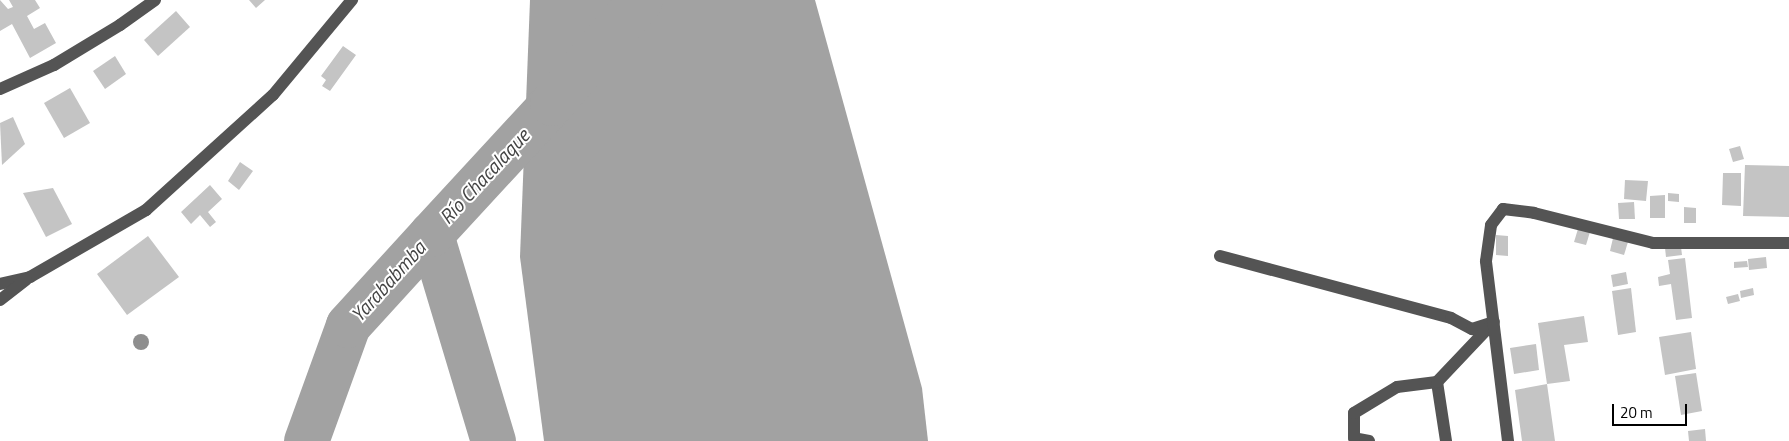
<!DOCTYPE html>
<html>
<head>
<meta charset="utf-8">
<style>
  body { margin:0 }
  #map { position:relative; width:1789px; height:441px; overflow:hidden; background:#fff; font-family:"Titillium Web",sans-serif }
  div>[style] { position:absolute }
  [style*='--x'] { left:calc(var(--x)*1px); top:calc(var(--y)*1px); width:calc(var(--w)*1px); rotate:calc(var(--a)*1deg) }
  .water>* { inset:0; background:#a2a2a2 }
  .river>* { height:45px; margin:-22.5px; padding:0 22.5px; transform-origin:22.5px; border-radius:22.5px; background:#a2a2a2 }
  .building>* { inset:0; background:#c4c4c4 }
  .minor>* { height:12px; margin:-6px; padding:0 6px; transform-origin:6px; border-radius:6px; background:#545454 }
  .trees>* { width:16px; height:16px; margin:-8px; border-radius:50%; background:#8e8e8e }
  span { translate:-50% -50%; white-space:nowrap; text-align:center; line-height:1.15; -webkit-text-stroke:4px #fff; paint-order:stroke }
  .water-label { font-size:20px; color:#434343; font-style:italic }
  .scale { position:absolute; left:1612px; top:404px; width:75px; height:22px; box-sizing:border-box; border:2px solid #000; border-top:0; padding-left:6px; font-size:15px; line-height:18px; white-space:nowrap; color:#000; -webkit-text-stroke:4px #fff; paint-order:stroke }
</style>
</head>
<body>
<div id="map">
  <div class="water">
    <i style="clip-path:polygon(530px 0,815px 0,922px 388px,928px 441px,544px 441px,520px 257px)"></i>
  </div>
  <div class="river">
    <i style="--x:306;--y:441;--w:123;--a:-70.1"></i>
    <i style="--x:348;--y:325;--w:123;--a:-47.6"></i>
    <i style="--x:493;--y:441;--w:216;--a:-106.7"></i>
    <i style="--x:431;--y:234;--w:178;--a:-47.3"></i>
    <i style="--x:552;--y:103;--w:135;--a:-49.5"></i>
  </div>
  <div class="building">
    <i style="clip-path:polygon(0 0,8px 9px,13px 7px,9px 0,35px 0,40px 8px,27px 16px,34px 29px,45px 23px,56px 43px,30px 58px,12px 24px,0 31px)"></i>
    <i style="clip-path:polygon(249px 0,265px 0,256px 8px)"></i>
    <i style="clip-path:polygon(176px 11px,190px 27px,158px 56px,144px 40px)"></i>
    <i style="clip-path:polygon(343px 46px,356px 55px,330px 91px,322px 86px,326px 80px,321px 76px)"></i>
    <i style="clip-path:polygon(115px 56px,126px 74px,105px 89px,93px 71px)"></i>
    <i style="clip-path:polygon(70px 88px,90px 123px,64px 138px,44px 103px)"></i>
    <i style="clip-path:polygon(13px 117px,25px 144px,2px 165px,0 123px)"></i>
    <i style="clip-path:polygon(1740px 146px,1744px 159px,1733px 162px,1729px 149px)"></i>
    <i style="clip-path:polygon(240px 162px,253px 171px,239px 190px,228px 181px)"></i>
    <i style="clip-path:polygon(1745px 165px,1789px 166px,1789px 217px,1743px 216px)"></i>
    <i style="clip-path:polygon(1723px 173px,1741px 173px,1741px 206px,1722px 205px)"></i>
    <i style="clip-path:polygon(1625px 180px,1648px 181px,1646px 201px,1624px 199px)"></i>
    <i style="clip-path:polygon(210px 185px,222px 199px,208px 212px,216px 222px,210px 227px,200px 215px,191px 224px,181px 212px)"></i>
    <i style="clip-path:polygon(53px 188px,72px 224px,46px 237px,23px 193px)"></i>
    <i style="clip-path:polygon(1668px 193px,1679px 194px,1679px 202px,1668px 201px)"></i>
    <i style="clip-path:polygon(1665px 195px,1665px 218px,1650px 218px,1650px 196px)"></i>
    <i style="clip-path:polygon(1634px 202px,1635px 219px,1619px 219px,1618px 203px)"></i>
    <i style="clip-path:polygon(1684px 207px,1696px 208px,1696px 223px,1684px 223px)"></i>
    <i style="clip-path:polygon(1578px 229px,1590px 232px,1586px 245px,1574px 242px)"></i>
    <i style="clip-path:polygon(1496px 235px,1508px 236px,1508px 256px,1496px 255px)"></i>
    <i style="clip-path:polygon(148px 236px,179px 277px,127px 315px,97px 274px)"></i>
    <i style="clip-path:polygon(1613px 238px,1628px 242px,1624px 255px,1610px 251px)"></i>
    <i style="clip-path:polygon(1681px 247px,1682px 255px,1666px 257px,1665px 248px)"></i>
    <i style="clip-path:polygon(1766px 257px,1767px 268px,1749px 270px,1748px 259px)"></i>
    <i style="clip-path:polygon(1685px 258px,1692px 318px,1676px 320px,1671px 284px,1659px 286px,1658px 277px,1670px 274px,1668px 260px)"></i>
    <i style="clip-path:polygon(1747px 261px,1748px 267px,1734px 268px,1734px 262px)"></i>
    <i style="clip-path:polygon(1626px 272px,1628px 284px,1613px 287px,1611px 275px)"></i>
    <i style="clip-path:polygon(1631px 288px,1636px 332px,1618px 335px,1612px 291px)"></i>
    <i style="clip-path:polygon(1753px 288px,1754px 295px,1741px 298px,1740px 291px)"></i>
    <i style="clip-path:polygon(1738px 294px,1740px 301px,1728px 304px,1726px 297px)"></i>
    <i style="clip-path:polygon(1584px 316px,1588px 342px,1564px 345px,1570px 381px,1547px 384px,1555px 441px,1522px 441px,1515px 390px,1547px 384px,1538px 323px)"></i>
    <i style="clip-path:polygon(1691px 332px,1696px 369px,1665px 375px,1659px 337px)"></i>
    <i style="clip-path:polygon(1536px 344px,1539px 370px,1514px 374px,1510px 348px)"></i>
    <i style="clip-path:polygon(1696px 373px,1702px 411px,1681px 415px,1675px 376px)"></i>
    <i style="clip-path:polygon(1705px 429px,1706px 441px,1689px 441px,1688px 431px)"></i>
  </div>
  <div class="minor">
    <i style="--x:0;--y:89;--w:59;--a:-24"></i>
    <i style="--x:54;--y:65;--w:77;--a:-31.2"></i>
    <i style="--x:120;--y:25;--w:43;--a:-35.5"></i>
    <i style="--x:1220;--y:256;--w:239;--a:15"></i>
    <i style="--x:1451;--y:318;--w:24;--a:28"></i>
    <i style="--x:1472;--y:329;--w:23;--a:-18"></i>
    <i style="--x:0;--y:284;--w:31;--a:-13"></i>
    <i style="--x:30;--y:277;--w:134;--a:-30"></i>
    <i style="--x:146;--y:210;--w:171;--a:-42.2"></i>
    <i style="--x:273;--y:95;--w:124;--a:-50.3"></i>
    <i style="--x:0;--y:300;--w:33;--a:-38"></i>
    <i style="--x:1437;--y:382;--w:60;--a:81.3"></i>
    <i style="--x:1369;--y:441;--w:15;--a:-169"></i>
    <i style="--x:1354;--y:438;--w:25;--a:-90"></i>
    <i style="--x:1354;--y:413;--w:50;--a:-31.2"></i>
    <i style="--x:1397;--y:387;--w:40;--a:-7.1"></i>
    <i style="--x:1437;--y:382;--w:80;--a:-46.5"></i>
    <i style="--x:1508;--y:441;--w:181;--a:-97"></i>
    <i style="--x:1486;--y:261;--w:36;--a:-82"></i>
    <i style="--x:1491;--y:225;--w:20;--a:-53"></i>
    <i style="--x:1503;--y:209;--w:31;--a:7"></i>
    <i style="--x:1534;--y:213;--w:123;--a:14.1"></i>
    <i style="--x:1653;--y:243;--w:136;--a:0"></i>
  </div>
  <div class="trees">
    <i style="left:141px;top:342px"></i>
  </div>
  <div class="water-label">
    <span style="left:484px;top:176px;rotate:-47deg">Río Chacalaque</span>
    <span style="left:388px;top:281px;rotate:-48deg">Yarababmba</span>
  </div>
  <div class="scale">20 m</div>
</div>
</body>
</html>
